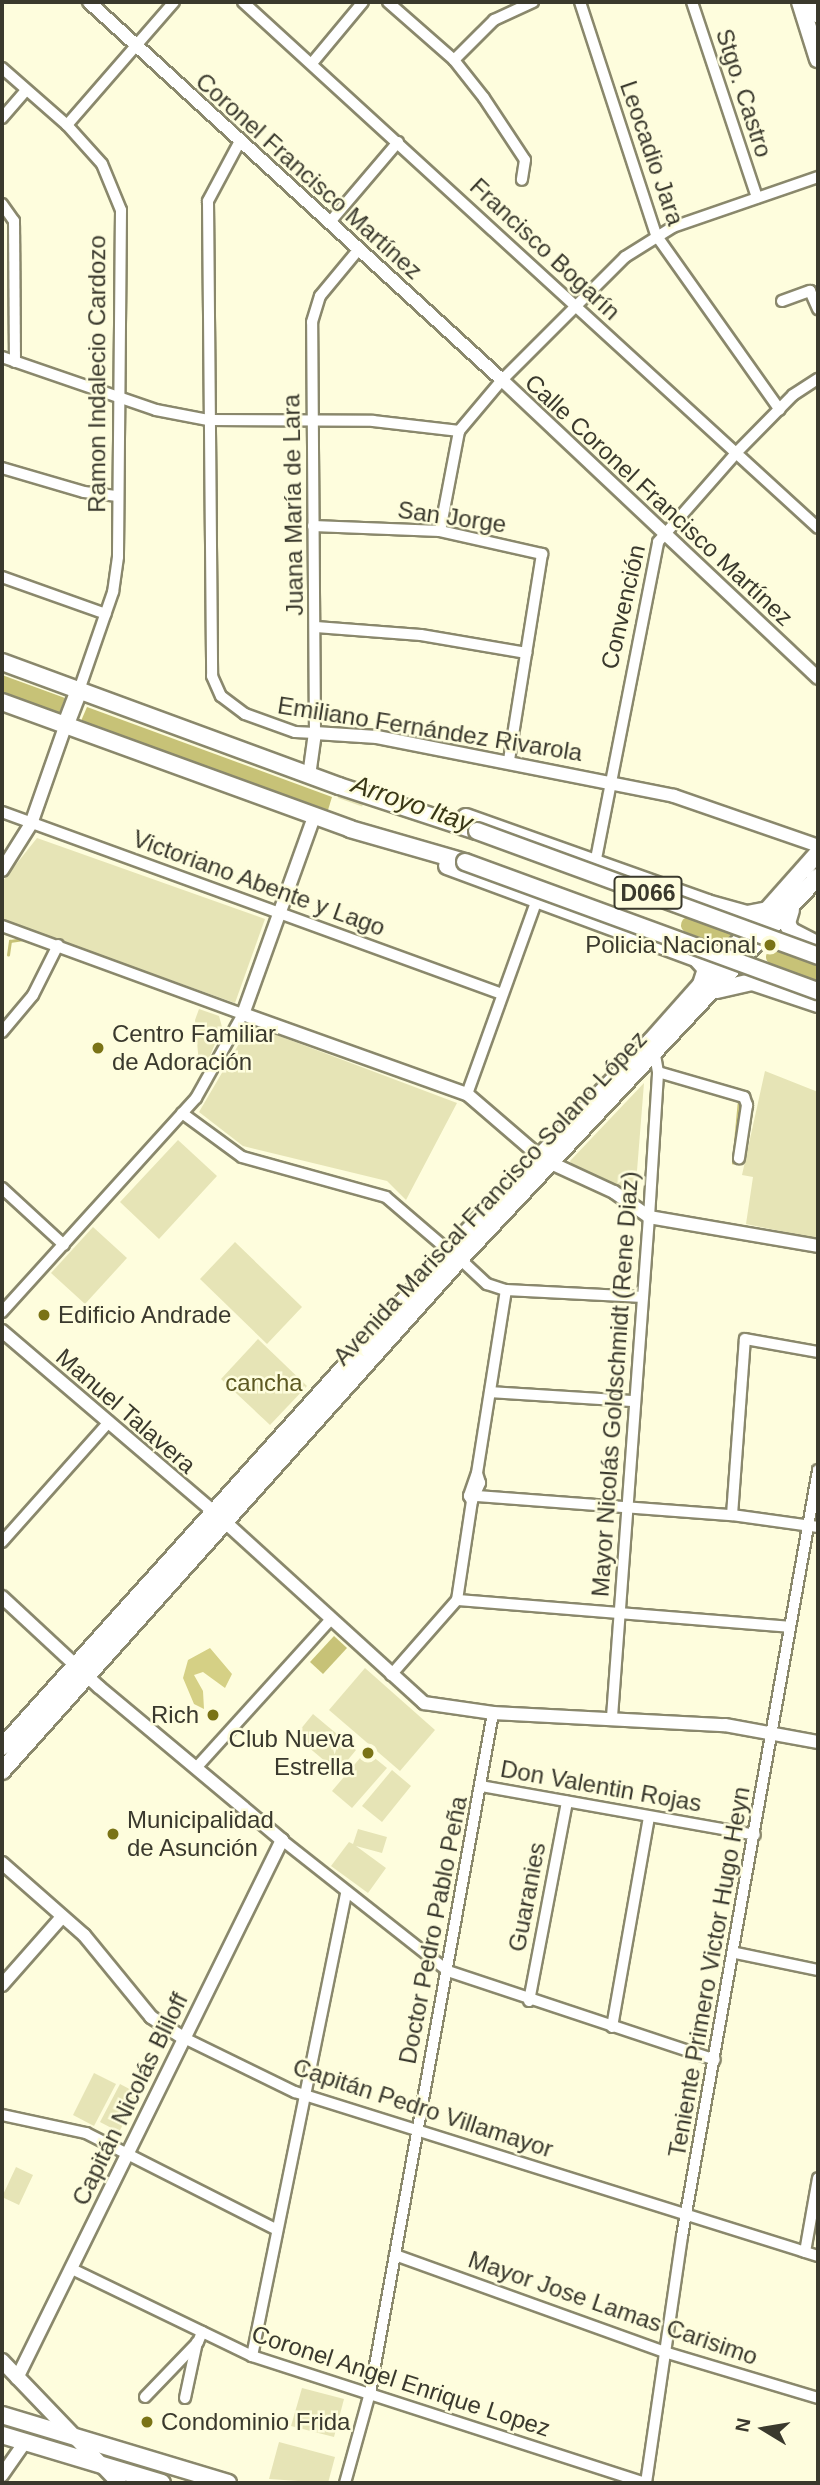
<!DOCTYPE html>
<html>
<head>
<meta charset="utf-8">
<style>
  body { margin:0 }
  #map { position:relative; width:820px; height:2485px; overflow:hidden; background:#fefddd; font-family:Helvetica,sans-serif }
  div>[style] { position:absolute }
  [style*='--x'] { left:calc(var(--x)*1px); top:calc(var(--y)*1px); width:calc(var(--w)*1px); rotate:calc(var(--a)*1deg) }
  .green>* { inset:0; background:#e6e4b6 }
  .forest>* { inset:0; background:#d5d085 }
  .water>* { inset:0; background:#c7c277 }
  .pier>* { inset:0; background:#fefddd }
  .stream>* { height:2.5px; margin:-1.25px; padding:0 1.25px; transform-origin:1.25px; border-radius:1.25px; background:#c7c277 }
  .river>* { height:16px; margin:-8px; padding:0 8px; transform-origin:8px; border-radius:8px; background:#c7c277 }
  .roads { filter:drop-shadow(2px 0 #8a886c) drop-shadow(-2px 0 #8a886c) drop-shadow(0 2px #8a886c) drop-shadow(0 -2px #8a886c) }
  .minor>* { height:10px; margin:-5px; padding:0 5px; transform-origin:5px; border-radius:5px; background:#fff }
  .tertiary>* { height:12px; margin:-6px; padding:0 6px; transform-origin:6px; border-radius:6px; background:#fff }
  .secondary>* { height:14px; margin:-7px; padding:0 7px; transform-origin:7px; border-radius:7px; background:#fff }
  .primary>* { height:16px; margin:-8px; padding:0 8px; transform-origin:8px; border-radius:8px; background:#fff }
  .trunk>* { height:16px; margin:-8px; padding:0 8px; transform-origin:8px; border-radius:8px; background:#fff }
  .bridges { filter:drop-shadow(2px 0 #8a886c) drop-shadow(-2px 0 #8a886c) drop-shadow(0 2px #8a886c) drop-shadow(0 -2px #8a886c) }
  .trunk-bridge>* { height:16px; margin:-8px; padding:0 8px; transform-origin:8px; border-radius:8px; background:#fff }
  .dots>* { width:19px; height:19px; translate:-50% -50%; box-sizing:border-box; border:4px solid #fefddd; border-radius:50% }
  span { translate:-50% -50%; white-space:nowrap; text-align:center; line-height:1.15; -webkit-text-stroke:5px #fefddd; paint-order:stroke }
  .shield-label span { padding:2px 5px; background:#fefddd; border:2px solid; border-radius:5px; -webkit-text-stroke-width:0 }
  .shield-label { font-size:23px; color:#3a392d; font-weight:700 }
  .street-label { font-size:24px; color:#3a392d }
  .poi-label { font-size:24px; color:#3a392d }
  .right { translate:-100% -50%; text-align:right }
  .left { translate:0 -50%; text-align:left }
  .park-label { font-size:24px; color:#5d5922 }
  .water-label { font-size:26px; color:#393716; font-style:italic }
  .frame { position:absolute; inset:0; border:4px solid #3a392d; pointer-events:none }
  .north { position:absolute; left:729px; top:2394px; width:70px; height:70px; -webkit-text-stroke:5px #fefddd; paint-order:stroke; rotate:281deg; font-size:19px; font-weight:700; line-height:28px; text-align:center; color:#3a392d }
  .north::after { content:''; display:block; margin:auto; width:24px; height:32px; background:#3a392d; clip-path:polygon(50% 0,100% 100%,50% 72%,0 100%) }
</style>
</head>
<body>
<div id="map">
  <div class="green">
    <i style="clip-path:polygon(340px 793px,437px 822px,740px 934px,726px 949px,333px 817px,365px 823px,375px 811px,338px 798px)"></i>
    <i style="clip-path:polygon(37px 838px,265px 919px,235px 1003px,2px 920px,2px 882px)"></i>
    <i style="clip-path:polygon(199px 1009px,219px 1016px,222px 1027px,205px 1068px,199px 1064px,195px 1020px)"></i>
    <i style="clip-path:polygon(250px 1025px,457px 1103px,406px 1200px,387px 1181px,243px 1146px,199px 1112px)"></i>
    <i style="clip-path:polygon(765px 1071px,818px 1092px,818px 1239px,746px 1224px,753px 1177px,742px 1175px)"></i>
    <i style="clip-path:polygon(644px 1083px,635px 1196px,576px 1172px,570px 1161px)"></i>
    <i style="clip-path:polygon(178px 1140px,217px 1176px,159px 1239px,120px 1202px)"></i>
    <i style="clip-path:polygon(93px 1227px,127px 1258px,85px 1304px,51px 1273px)"></i>
    <i style="clip-path:polygon(235px 1242px,302px 1307px,267px 1344px,200px 1279px)"></i>
    <i style="clip-path:polygon(258px 1339px,307px 1386px,270px 1425px,221px 1379px)"></i>
    <i style="clip-path:polygon(365px 1668px,435px 1730px,400px 1771px,329px 1710px)"></i>
    <i style="clip-path:polygon(313px 1714px,356px 1750px,338px 1772px,295px 1736px)"></i>
    <i style="clip-path:polygon(366px 1751px,387px 1768px,352px 1808px,332px 1791px)"></i>
    <i style="clip-path:polygon(392px 1770px,411px 1786px,382px 1822px,362px 1806px)"></i>
    <i style="clip-path:polygon(358px 1829px,387px 1837px,382px 1853px,356px 1846px,386px 1868px,368px 1893px,331px 1866px,349px 1842px,353px 1844px)"></i>
    <i style="clip-path:polygon(94px 2073px,116px 2084px,94px 2126px,73px 2115px)"></i>
    <i style="clip-path:polygon(120px 2084px,139px 2094px,119px 2132px,100px 2122px)"></i>
    <i style="clip-path:polygon(16px 2167px,33px 2175px,19px 2205px,2px 2197px)"></i>
    <i style="clip-path:polygon(302px 2388px,344px 2399px,334px 2437px,291px 2426px)"></i>
    <i style="clip-path:polygon(279px 2442px,335px 2457px,328px 2483px,269px 2479px)"></i>
  </div>
  <div class="forest">
    <i style="clip-path:polygon(210px 1648px,232px 1674px,225px 1688px,203px 1672px,194px 1675px,203px 1691px,204px 1709px,194px 1704px,183px 1678px,188px 1660px)"></i>
  </div>
  <div class="water">
    <i style="clip-path:polygon(2px 675px,65px 698px,59px 714px,2px 694px)"></i>
    <i style="clip-path:polygon(87px 707px,332px 797px,328px 810px,81px 721px)"></i>
    <i style="clip-path:polygon(334px 1636px,347px 1648px,323px 1674px,310px 1662px)"></i>
  </div>
  <div class="pier">
    <i style="clip-path:polygon(363px 804px,551px 866px,716px 928px,704px 941px,461px 852px,356px 823px)"></i>
    <i style="clip-path:polygon(783px 950px,818px 960px,818px 986px,777px 969px)"></i>
  </div>
  <div class="stream">
    <i style="--x:8;--y:955;--w:14;--a:-82"></i>
    <i style="--x:10;--y:941;--w:15;--a:-8"></i>
    <i style="--x:733;--y:1163;--w:63;--a:-84.6"></i>
  </div>
  <div class="river">
    <i style="--x:689;--y:925;--w:36;--a:19"></i>
    <i style="--x:774;--y:957;--w:46;--a:18.8"></i>
  </div>
  <div class="roads">
    <div class="minor">
      <i style="--x:243;--y:2;--w:779;--a:42.45"></i>
      <i style="--x:388;--y:2;--w:88;--a:41.3"></i>
      <i style="--x:454;--y:60;--w:48;--a:51.7"></i>
      <i style="--x:484;--y:98;--w:74;--a:56.5"></i>
      <i style="--x:525;--y:160;--w:20;--a:99"></i>
      <i style="--x:580;--y:2;--w:245;--a:71.9"></i>
      <i style="--x:656;--y:235;--w:214;--a:54.7"></i>
      <i style="--x:692;--y:2;--w:206;--a:71.6"></i>
      <i style="--x:454;--y:60;--w:57;--a:-45"></i>
      <i style="--x:494;--y:20;--w:43;--a:-24.8"></i>
      <i style="--x:313;--y:62;--w:78;--a:-50.2"></i>
      <i style="--x:2;--y:68;--w:86;--a:41.2"></i>
      <i style="--x:67;--y:125;--w:52;--a:48.1"></i>
      <i style="--x:102;--y:164;--w:50;--a:67.6"></i>
      <i style="--x:121;--y:210;--w:347;--a:90.5"></i>
      <i style="--x:118;--y:557;--w:35;--a:98"></i>
      <i style="--x:113;--y:592;--w:104;--a:109.1"></i>
      <i style="--x:2;--y:118;--w:37;--a:-49"></i>
      <i style="--x:67;--y:125;--w:163;--a:-49"></i>
      <i style="--x:240;--y:141;--w:68;--a:118.1"></i>
      <i style="--x:208;--y:201;--w:475;--a:89.5"></i>
      <i style="--x:212;--y:676;--w:22;--a:66"></i>
      <i style="--x:221;--y:696;--w:30;--a:37"></i>
      <i style="--x:245;--y:714;--w:53;--a:19.8"></i>
      <i style="--x:295;--y:732;--w:20;--a:3"></i>
      <i style="--x:315;--y:733;--w:411;--a:-90.4"></i>
      <i style="--x:312;--y:322;--w:27;--a:-73"></i>
      <i style="--x:320;--y:296;--w:61;--a:-50.3"></i>
      <i style="--x:2;--y:204;--w:21;--a:55"></i>
      <i style="--x:14;--y:221;--w:141;--a:89.6"></i>
      <i style="--x:330;--y:222;--w:105;--a:-49.6"></i>
      <i style="--x:782;--y:301;--w:30;--a:-20"></i>
      <i style="--x:810;--y:291;--w:20;--a:66"></i>
      <i style="--x:2;--y:357;--w:163;--a:19"></i>
      <i style="--x:156;--y:410;--w:53;--a:10.9"></i>
      <i style="--x:208;--y:420;--w:165;--a:0.3"></i>
      <i style="--x:373;--y:421;--w:87;--a:6.6"></i>
      <i style="--x:2;--y:468;--w:85;--a:16.3"></i>
      <i style="--x:84;--y:492;--w:34;--a:7"></i>
      <i style="--x:313;--y:526;--w:127;--a:2.3"></i>
      <i style="--x:440;--y:531;--w:105;--a:12.7"></i>
      <i style="--x:542;--y:554;--w:210;--a:99.1"></i>
      <i style="--x:440;--y:531;--w:102;--a:-79.2"></i>
      <i style="--x:459;--y:431;--w:67;--a:-49.9"></i>
      <i style="--x:502;--y:380;--w:174;--a:-45"></i>
      <i style="--x:625;--y:257;--w:57;--a:-32"></i>
      <i style="--x:673;--y:227;--w:153;--a:-19"></i>
      <i style="--x:2;--y:577;--w:110;--a:19.6"></i>
      <i style="--x:316;--y:627;--w:105;--a:4.4"></i>
      <i style="--x:421;--y:635;--w:107;--a:9.7"></i>
      <i style="--x:2;--y:812;--w:532;--a:20"></i>
      <i style="--x:595;--y:864;--w:328;--a:-78.9"></i>
      <i style="--x:658;--y:542;--w:120;--a:-48.7"></i>
      <i style="--x:737;--y:452;--w:80;--a:-45.5"></i>
      <i style="--x:793;--y:395;--w:30;--a:-33"></i>
      <i style="--x:2;--y:926;--w:257;--a:20.1"></i>
      <i style="--x:243;--y:1014;--w:96;--a:119.2"></i>
      <i style="--x:196;--y:1098;--w:289;--a:132.2"></i>
      <i style="--x:2;--y:1032;--w:48;--a:-50"></i>
      <i style="--x:33;--y:995;--w:56;--a:-63.4"></i>
      <i style="--x:658;--y:1072;--w:90;--a:16.2"></i>
      <i style="--x:744;--y:1097;--w:9;--a:69"></i>
      <i style="--x:747;--y:1105;--w:54;--a:98.6"></i>
      <i style="--x:467;--y:1094;--w:206;--a:-70.2"></i>
      <i style="--x:182;--y:1113;--w:74;--a:36.3"></i>
      <i style="--x:242;--y:1157;--w:149;--a:15.5"></i>
      <i style="--x:386;--y:1197;--w:83;--a:40.6"></i>
      <i style="--x:2;--y:1188;--w:84;--a:42.6"></i>
      <i style="--x:460;--y:1259;--w:37;--a:43"></i>
      <i style="--x:487;--y:1284;--w:20;--a:18"></i>
      <i style="--x:506;--y:1290;--w:137;--a:2.9"></i>
      <i style="--x:490;--y:1392;--w:145;--a:3.6"></i>
      <i style="--x:477;--y:1496;--w:256;--a:4.3"></i>
      <i style="--x:732;--y:1515;--w:87;--a:7.9"></i>
      <i style="--x:472;--y:1501;--w:20;--a:-66"></i>
      <i style="--x:480;--y:1483;--w:10;--a:-107"></i>
      <i style="--x:477;--y:1473;--w:185;--a:-81"></i>
      <i style="--x:732;--y:1515;--w:176;--a:-85.8"></i>
      <i style="--x:745;--y:1339;--w:74;--a:10.1"></i>
      <i style="--x:2;--y:1542;--w:161;--a:-48.3"></i>
      <i style="--x:457;--y:1600;--w:334;--a:4.6"></i>
      <i style="--x:391;--y:1675;--w:100;--a:-48.7"></i>
      <i style="--x:457;--y:1600;--w:100;--a:-81.4"></i>
      <i style="--x:472;--y:1501;--w:6;--a:-121"></i>
      <i style="--x:469;--y:1496;--w:24;--a:-71"></i>
      <i style="--x:612;--y:1717;--w:501;--a:-85.77"></i>
      <i style="--x:649;--y:1217;--w:145;--a:-86.4"></i>
      <i style="--x:658;--y:1072;--w:17;--a:-100"></i>
      <i style="--x:196;--y:1768;--w:201;--a:-47.8"></i>
      <i style="--x:481;--y:1786;--w:278;--a:10.1"></i>
      <i style="--x:282;--y:1840;--w:211;--a:38.3"></i>
      <i style="--x:448;--y:1971;--w:281;--a:18.4"></i>
      <i style="--x:736;--y:1953;--w:84;--a:11.7"></i>
      <i style="--x:529;--y:2001;--w:203;--a:-79.2"></i>
      <i style="--x:612;--y:2027;--w:213;--a:-80"></i>
      <i style="--x:182;--y:2037;--w:126;--a:26"></i>
      <i style="--x:295;--y:2092;--w:548;--a:17.41"></i>
      <i style="--x:2;--y:2115;--w:86;--a:12.1"></i>
      <i style="--x:86;--y:2133;--w:214;--a:26.9"></i>
      <i style="--x:805;--y:2252;--w:75;--a:-80"></i>
      <i style="--x:395;--y:2255;--w:286;--a:19.8"></i>
      <i style="--x:664;--y:2352;--w:161;--a:16.6"></i>
      <i style="--x:72;--y:2269;--w:200;--a:25.8"></i>
      <i style="--x:252;--y:2356;--w:414;--a:17.9"></i>
      <i style="--x:252;--y:2356;--w:473;--a:-78.5"></i>
      <i style="--x:145;--y:2397;--w:76;--a:-46.1"></i>
      <i style="--x:198;--y:2342;--w:11;--a:-68"></i>
      <i style="--x:185;--y:2398;--w:57;--a:-77.9"></i>
      <i style="--x:345;--y:2483;--w:93;--a:-74.5"></i>
      <i style="--x:370;--y:2393;--w:691;--a:-79.75"></i>
      <i style="--x:646;--y:2483;--w:250;--a:-81.7"></i>
      <i style="--x:682;--y:2236;--w:778;--a:-79.93"></i>
    </div>
    <div class="tertiary">
      <i style="--x:89;--y:2;--w:560;--a:42.47"></i>
      <i style="--x:502;--y:380;--w:434;--a:43.3"></i>
      <i style="--x:309;--y:776;--w:43;--a:-82.1"></i>
      <i style="--x:315;--y:733;--w:62;--a:3.7"></i>
      <i style="--x:377;--y:737;--w:303;--a:11.2"></i>
      <i style="--x:674;--y:796;--w:152;--a:19.1"></i>
      <i style="--x:314;--y:817;--w:209;--a:109.8"></i>
      <i style="--x:243;--y:1014;--w:238;--a:19.7"></i>
      <i style="--x:467;--y:1094;--w:95;--a:40.7"></i>
      <i style="--x:2;--y:870;--w:54;--a:-57.8"></i>
      <i style="--x:31;--y:824;--w:106;--a:-70.7"></i>
      <i style="--x:551;--y:1163;--w:69;--a:24.7"></i>
      <i style="--x:614;--y:1192;--w:43;--a:35.5"></i>
      <i style="--x:649;--y:1217;--w:171;--a:9.7"></i>
      <i style="--x:2;--y:1331;--w:291;--a:40.5"></i>
      <i style="--x:223;--y:1520;--w:272;--a:42.3"></i>
      <i style="--x:424;--y:1703;--w:70;--a:8.2"></i>
      <i style="--x:493;--y:1713;--w:232;--a:3"></i>
      <i style="--x:725;--y:1725;--w:95;--a:10.4"></i>
      <i style="--x:2;--y:1597;--w:132;--a:42.9"></i>
      <i style="--x:99;--y:1687;--w:239;--a:39.9"></i>
      <i style="--x:282;--y:1840;--w:600;--a:116.22"></i>
      <i style="--x:2;--y:1863;--w:109;--a:41.3"></i>
      <i style="--x:84;--y:1935;--w:106;--a:50.7"></i>
      <i style="--x:151;--y:2017;--w:37;--a:33"></i>
      <i style="--x:2;--y:1985;--w:91;--a:-48.6"></i>
      <i style="--x:2;--y:2475;--w:40;--a:-55.1"></i>
    </div>
    <div class="secondary">
      <i style="--x:2;--y:2361;--w:169;--a:46.2"></i>
    </div>
    <div class="primary">
      <i style="--x:2;--y:2415;--w:236;--a:16.7"></i>
      <i style="--x:2;--y:2435;--w:167;--a:16.7"></i>
    </div>
    <div class="trunk">
      <i style="--x:800;--y:2;--w:60;--a:72.5"></i>
      <i style="--x:814;--y:2;--w:13;--a:72"></i>
      <i style="--x:2;--y:662;--w:359;--a:20.2"></i>
      <i style="--x:339;--y:786;--w:145;--a:18.1"></i>
      <i style="--x:2;--y:702;--w:370;--a:20"></i>
      <i style="--x:350;--y:829;--w:120;--a:16"></i>
      <i style="--x:66;--y:724;--w:36;--a:-69"></i>
      <i style="--x:466;--y:817;--w:256;--a:19.6"></i>
      <i style="--x:707;--y:903;--w:41;--a:15.4"></i>
      <i style="--x:747;--y:914;--w:21;--a:-11"></i>
      <i style="--x:447;--y:866;--w:265;--a:20.3"></i>
      <i style="--x:696;--y:958;--w:15;--a:48"></i>
      <i style="--x:706;--y:969;--w:16;--a:108"></i>
      <i style="--x:791;--y:910;--w:14;--a:107"></i>
      <i style="--x:787;--y:923;--w:9;--a:63"></i>
      <i style="--x:791;--y:931;--w:30;--a:27"></i>
      <i style="--x:717;--y:990;--w:36;--a:-13"></i>
      <i style="--x:752;--y:982;--w:70;--a:18.4"></i>
      <i style="--x:2;--y:1747;--w:668;--a:-47.97"></i>
      <i style="--x:449;--y:1251;--w:290;--a:-46.1"></i>
      <i style="--x:650;--y:1042;--w:253;--a:-48.4"></i>
      <i style="--x:2;--y:1771;--w:687;--a:-48.19"></i>
      <i style="--x:460;--y:1259;--w:524;--a:-46.86"></i>
    </div>
  </div>
  <div class="bridges">
    <div class="trunk-bridge">
      <i style="--x:477;--y:831;--w:363;--a:20.1"></i>
      <i style="--x:465;--y:862;--w:376;--a:20.1"></i>
    </div>
  </div>
  <div class="dots">
    <i style="left:770px;top:945px;background:#7a7316"></i>
    <i style="left:98px;top:1048px;background:#7a7316"></i>
    <i style="left:44px;top:1315px;background:#7a7316"></i>
    <i style="left:213px;top:1715px;background:#7a7316"></i>
    <i style="left:368px;top:1753px;background:#7a7316"></i>
    <i style="left:113px;top:1834px;background:#7a7316"></i>
    <i style="left:147px;top:2422px;background:#7a7316"></i>
  </div>
  <div class="shield-label">
    <span style="left:648px;top:893px">D066</span>
  </div>
  <div class="street-label">
    <span style="left:744px;top:93px;rotate:72deg">Stgo. Castro</span>
    <span style="left:652px;top:153px;rotate:71deg">Leocadio Jara</span>
    <span style="left:309px;top:176px;rotate:42deg">Coronel Francisco Martínez</span>
    <span style="left:545px;top:249px;rotate:43deg">Francisco Bogarín</span>
    <span style="left:97px;top:374px;rotate:-90deg">Ramon Indalecio Cardozo</span>
    <span style="left:659px;top:500px;rotate:43deg">Calle Coronel Francisco Martínez</span>
    <span style="left:293px;top:505px;rotate:-91deg">Juana María de Lara</span>
    <span style="left:452px;top:517px;rotate:8deg">San Jorge</span>
    <span style="left:623px;top:607px;rotate:-77deg">Convención</span>
    <span style="left:430px;top:729px;rotate:9deg">Emiliano Fernández Rivarola</span>
    <span style="left:259px;top:883px;rotate:20deg">Victoriano Abente y Lago</span>
    <span style="left:490px;top:1198px;rotate:-47deg">Avenida Mariscal Francisco Solano López</span>
    <span style="left:615px;top:1384px;rotate:-86deg">Mayor Nicolás Goldschmidt (Rene Diaz)</span>
    <span style="left:126px;top:1411px;rotate:41deg">Manuel Talavera</span>
    <span style="left:601px;top:1786px;rotate:10deg">Don Valentin Rojas</span>
    <span style="left:527px;top:1897px;rotate:-79deg">Guaranies</span>
    <span style="left:433px;top:1930px;rotate:-79deg">Doctor Pedro Pablo Peña</span>
    <span style="left:709px;top:1972px;rotate:-80deg">Teniente Primero Victor Hugo Heyn</span>
    <span style="left:130px;top:2099px;rotate:-64deg">Capitán Nicolás Bliloff</span>
    <span style="left:423px;top:2108px;rotate:18deg">Capitán Pedro Villamayor</span>
    <span style="left:613px;top:2308px;rotate:19deg">Mayor Jose Lamas Carisimo</span>
    <span style="left:401px;top:2381px;rotate:18deg">Coronel Angel Enrique Lopez</span>
  </div>
  <div class="poi-label">
    <span class="right" style="left:756px;top:945px">Policia Nacional</span>
    <span class="left" style="left:112px;top:1048px">Centro Familiar<br>de Adoración</span>
    <span class="left" style="left:58px;top:1315px">Edificio Andrade</span>
    <span class="right" style="left:199px;top:1715px">Rich</span>
    <span class="right" style="left:354px;top:1753px">Club Nueva<br>Estrella</span>
    <span class="left" style="left:127px;top:1834px">Municipalidad<br>de Asunción</span>
    <span class="left" style="left:161px;top:2422px">Condominio Frida</span>
  </div>
  <div class="park-label">
    <span style="left:264px;top:1383px">cancha</span>
  </div>
  <div class="water-label">
    <span style="left:412px;top:804px;rotate:19deg">Arroyo Itay</span>
  </div>
  <div class="frame"></div>
  <div class="north">N</div>
</div>
</body>
</html>
